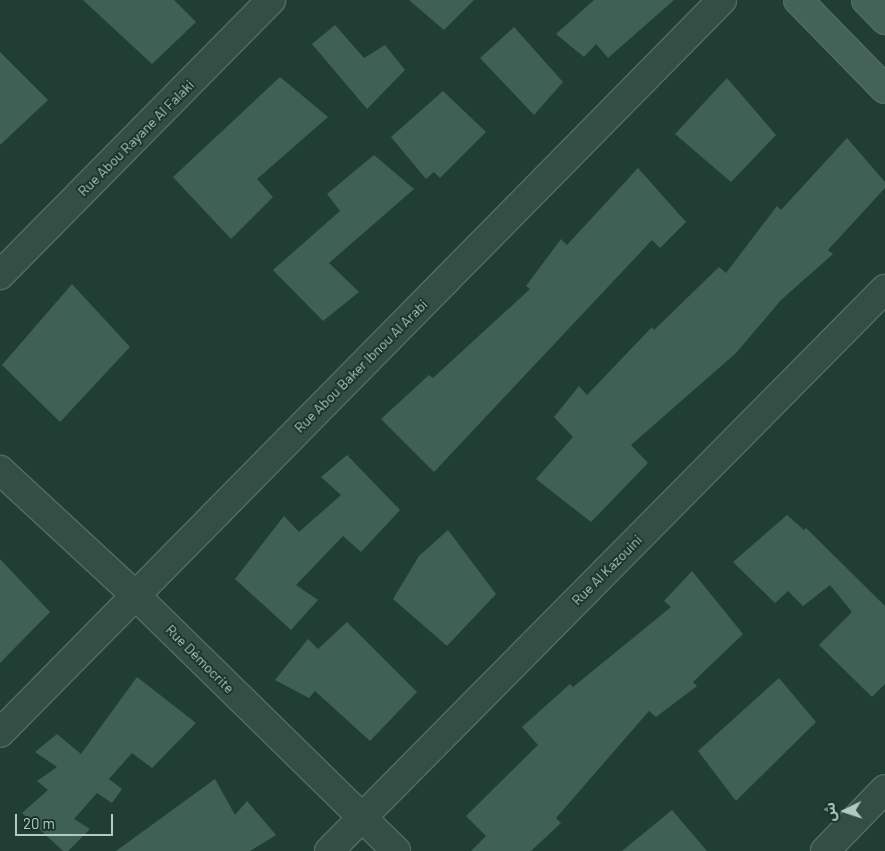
<!DOCTYPE html>
<html>
<head>
<meta charset="utf-8">
<style>
  body { margin:0 }
  #map { position:relative; width:885px; height:851px; overflow:hidden; background:#213e34; font-family:Barlow,"Noto Sans Arabic",sans-serif }
  div>[style] { position:absolute }
  [style*='--x'] { left:calc(var(--x)*1px); top:calc(var(--y)*1px); width:calc(var(--w)*1px); rotate:calc(var(--a)*1deg) }
  .building>* { inset:0; background:#3f6155 }
  .roads { filter:drop-shadow(1px 0 #536c63) drop-shadow(-1px 0 #536c63) drop-shadow(0 1px #536c63) drop-shadow(0 -1px #536c63) }
  .street>* { height:28px; margin:-14px; padding:0 14px; transform-origin:14px; border-radius:14px; background:#354e45 }
  .secondary>* { height:28px; margin:-14px; padding:0 14px; transform-origin:14px; border-radius:14px; background:#436258 }
  span { translate:-50% -50%; white-space:nowrap; text-align:center; line-height:1.15; -webkit-text-stroke:4px #1a332a; paint-order:stroke }
  .street-label { font-size:14px; color:#b1cac2 }
  .north { position:absolute; left:820px; top:786px; width:50px; height:50px; -webkit-text-stroke:4px #1a332a; paint-order:stroke; rotate:266deg; font-size:14px; font-weight:700; line-height:20px; text-align:center; color:#b1cac2 }
  .north::after { content:''; display:block; margin:auto; width:18px; height:22px; background:#b1cac2; clip-path:polygon(50% 0,100% 100%,50% 72%,0 100%) }
  .scale { position:absolute; left:15px; top:814px; width:98px; height:22px; box-sizing:border-box; border:2px solid #b1cac2; border-top:0; padding-left:6px; font-size:15px; line-height:18px; white-space:nowrap; color:#b1cac2; -webkit-text-stroke:4px #1a332a; paint-order:stroke }
</style>
</head>
<body>
<div id="map">
  <div class="building">
    <i style="clip-path:polygon(83px 0,174px 0,196px 22px,152px 64px)"></i>
    <i style="clip-path:polygon(409px 0,474px 0,444px 30px)"></i>
    <i style="clip-path:polygon(594px 0,674px 0,608px 58px,596px 44px,584px 57px,556px 34px)"></i>
    <i style="clip-path:polygon(335px 25px,364px 58px,385px 45px,405px 70px,367px 109px,312px 44px)"></i>
    <i style="clip-path:polygon(514px 27px,563px 82px,534px 115px,480px 58px)"></i>
    <i style="clip-path:polygon(0 52px,48px 100px,0 145px)"></i>
    <i style="clip-path:polygon(280px 77px,328px 117px,257px 179px,273px 197px,231px 239px,173px 177px)"></i>
    <i style="clip-path:polygon(727px 78px,776px 135px,731px 182px,675px 134px)"></i>
    <i style="clip-path:polygon(443px 91px,486px 132px,440px 178px,434px 172px,426px 179px,391px 137px)"></i>
    <i style="clip-path:polygon(847px 138px,885px 182px,885px 188px,828px 250px,833px 254px,781px 300px,736px 353px,631px 445px,648px 463px,591px 522px,536px 479px,573px 437px,554px 417px,579px 386px,587px 395px,652px 327px,654px 330px,719px 267px,726px 273px,777px 206px,781px 210px)"></i>
    <i style="clip-path:polygon(374px 155px,414px 189px,329px 263px,359px 292px,323px 321px,273px 270px,340px 211px,327px 194px)"></i>
    <i style="clip-path:polygon(638px 168px,686px 222px,660px 248px,652px 240px,434px 472px,381px 419px,429px 375px,433px 378px,530px 289px,526px 286px,561px 239px,567px 245px)"></i>
    <i style="clip-path:polygon(72px 284px,130px 347px,60px 422px,2px 365px)"></i>
    <i style="clip-path:polygon(347px 455px,400px 510px,361px 552px,343px 536px,296px 585px,318px 600px,291px 630px,235px 579px,284px 516px,299px 532px,341px 495px,321px 477px)"></i>
    <i style="clip-path:polygon(787px 515px,804px 530px,806px 528px,885px 606px,885px 684px,872px 697px,819px 645px,852px 612px,830px 585px,803px 606px,788px 591px,775px 603px,733px 562px)"></i>
    <i style="clip-path:polygon(448px 530px,496px 594px,447px 646px,393px 599px,419px 556px)"></i>
    <i style="clip-path:polygon(0 559px,50px 612px,0 663px)"></i>
    <i style="clip-path:polygon(692px 571px,743px 634px,693px 682px,697px 686px,656px 717px,649px 711px,556px 818px,561px 823px,531px 851px,471px 851px,486px 836px,466px 816px,538px 745px,522px 727px,570px 684px,573px 687px,671px 607px,664px 601px)"></i>
    <i style="clip-path:polygon(347px 622px,417px 692px,370px 741px,315px 691px,309px 698px,275px 680px,308px 639px,318px 649px)"></i>
    <i style="clip-path:polygon(137px 677px,196px 723px,152px 768px,132px 753px,109px 779px,122px 789px,112px 803px,97px 793px,74px 819px,90px 829px,68px 851px,63px 851px,22px 813px,48px 790px,37px 781px,57px 767px,35px 752px,57px 734px,81px 754px)"></i>
    <i style="clip-path:polygon(779px 678px,816px 722px,736px 801px,698px 751px)"></i>
    <i style="clip-path:polygon(215px 779px,235px 815px,247px 801px,276px 835px,250px 851px,116px 851px)"></i>
    <i style="clip-path:polygon(672px 810px,707px 851px,622px 851px)"></i>
  </div>
  <div class="roads">
    <div class="street">
      <i style="--x:0;--y:275;--w:386;--a:-45.4"></i>
      <i style="--x:0;--y:470;--w:185;--a:42.8"></i>
      <i style="--x:136;--y:596;--w:364;--a:44.4"></i>
      <i style="--x:0;--y:733;--w:1029;--a:-45.43"></i>
      <i style="--x:329;--y:851;--w:791;--a:-45.31"></i>
      <i style="--x:825;--y:851;--w:86;--a:-45.9"></i>
    </div>
    <div class="secondary">
      <i style="--x:798;--y:0;--w:124;--a:45.7"></i>
      <i style="--x:866;--y:0;--w:28;--a:46"></i>
    </div>
  </div>
  <div class="street-label">
    <span style="left:136px;top:138px;rotate:-45deg">Rue Abou Rayane Al Falaki</span>
    <span style="left:361px;top:366px;rotate:-45deg">Rue Abou Baker Ibnou Al Arabi</span>
    <span style="left:607px;top:570px;rotate:-45deg">Rue Al Kazouini</span>
    <span style="left:200px;top:659px;rotate:45deg">Rue Démocrite</span>
  </div>
  <div class="north">ش</div>
  <div class="scale">20 m</div>
</div>
</body>
</html>
